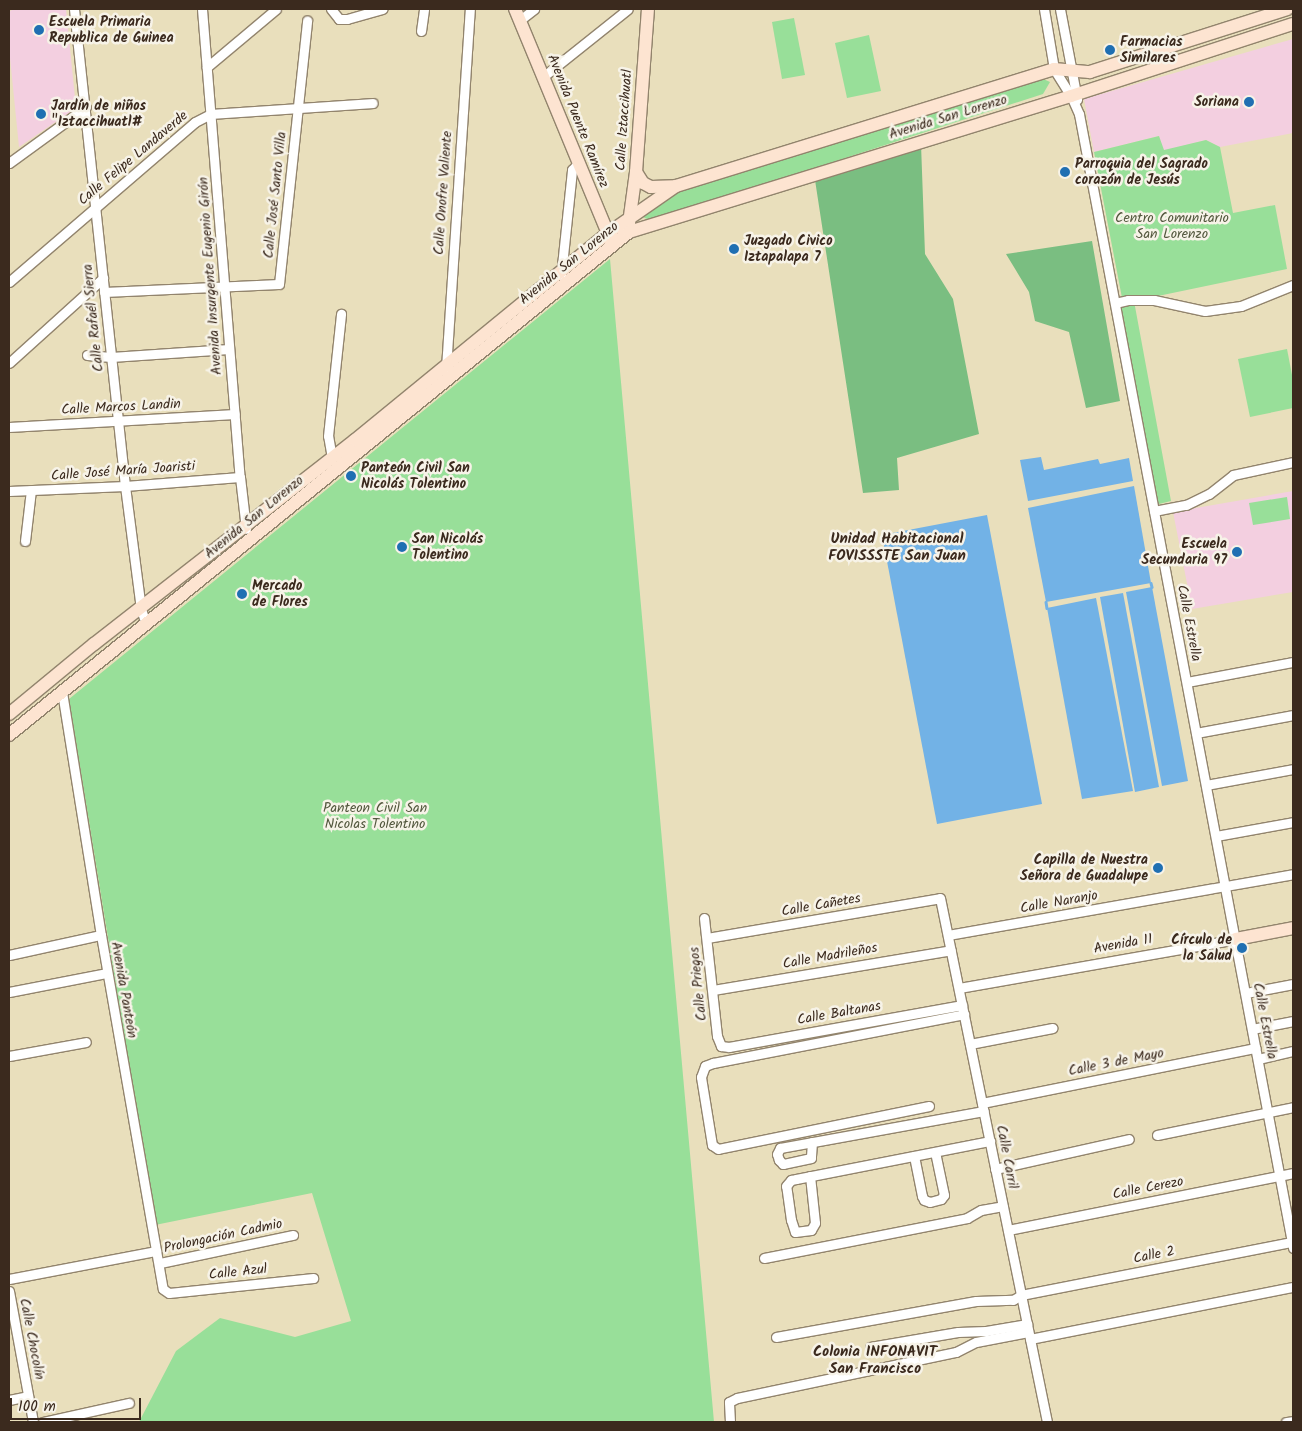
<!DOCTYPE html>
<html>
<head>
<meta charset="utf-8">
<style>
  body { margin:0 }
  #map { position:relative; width:1302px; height:1431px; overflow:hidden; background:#e9dfbc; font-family:Kalam,sans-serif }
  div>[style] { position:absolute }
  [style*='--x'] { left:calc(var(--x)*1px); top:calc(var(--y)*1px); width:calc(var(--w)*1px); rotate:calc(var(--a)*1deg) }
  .built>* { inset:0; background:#f3cfe0 }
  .green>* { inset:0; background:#98df99 }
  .forest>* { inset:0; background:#7abe81 }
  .water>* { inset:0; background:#72b2e6 }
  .stream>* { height:2.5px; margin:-1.25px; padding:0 1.25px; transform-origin:1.25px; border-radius:1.25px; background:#72b2e6 }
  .roads { filter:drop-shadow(1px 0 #92846d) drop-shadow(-1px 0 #92846d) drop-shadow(0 1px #92846d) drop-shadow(0 -1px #92846d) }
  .street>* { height:9px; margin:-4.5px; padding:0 4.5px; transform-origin:4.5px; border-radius:4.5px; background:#fff }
  .secondary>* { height:12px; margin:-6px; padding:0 6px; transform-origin:6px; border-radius:6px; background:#fde4d1 }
  .dots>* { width:14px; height:14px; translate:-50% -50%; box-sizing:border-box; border:2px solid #f7f3e8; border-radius:50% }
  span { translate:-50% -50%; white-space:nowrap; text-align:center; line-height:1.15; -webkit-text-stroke:5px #f7f3e8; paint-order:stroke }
  .poi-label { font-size:14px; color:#3b2a1e; font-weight:700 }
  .left { translate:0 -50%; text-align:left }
  .right { translate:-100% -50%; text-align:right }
  .street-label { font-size:14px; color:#3b2a1e }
  .park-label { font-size:14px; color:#52573d }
  .neighbourhood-label { font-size:15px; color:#3b2a1e; font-weight:700 }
  .frame { position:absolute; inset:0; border:10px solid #3b2a1e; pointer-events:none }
  .scale { position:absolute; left:10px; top:1398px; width:131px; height:22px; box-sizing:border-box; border:2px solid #3b2a1e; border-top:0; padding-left:6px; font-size:15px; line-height:18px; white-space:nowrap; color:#3b2a1e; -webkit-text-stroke:4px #f7f3e8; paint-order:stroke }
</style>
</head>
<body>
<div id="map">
  <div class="built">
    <i style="clip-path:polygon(13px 9px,66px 9px,76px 108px,19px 147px,9px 48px,9px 12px)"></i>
    <i style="clip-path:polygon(1293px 39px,1293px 133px,1220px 147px,1206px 140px,1163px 151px,1159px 136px,1094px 152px,1084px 99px)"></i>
    <i style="clip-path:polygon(1293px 491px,1293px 592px,1192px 609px,1173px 512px)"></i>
  </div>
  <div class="green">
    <i style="clip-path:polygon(794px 18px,805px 75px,782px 79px,772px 22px)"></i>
    <i style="clip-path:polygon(869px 35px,881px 91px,847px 98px,835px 43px)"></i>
    <i style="clip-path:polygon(1039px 77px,1050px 82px,1043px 94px,651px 221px,643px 217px,644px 207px,656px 198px)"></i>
    <i style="clip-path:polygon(1159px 136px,1164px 150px,1206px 140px,1220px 147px,1233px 213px,1275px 205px,1287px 269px,1134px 301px,1171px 501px,1155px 505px,1119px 304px,1123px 303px,1094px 152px)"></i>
    <i style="clip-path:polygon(610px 259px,714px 1422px,139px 1422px,176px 1351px,220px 1318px,295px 1337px,351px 1321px,312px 1193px,155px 1225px,69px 699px)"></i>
    <i style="clip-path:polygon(1287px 349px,1293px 380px,1293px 408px,1250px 417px,1238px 359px)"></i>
    <i style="clip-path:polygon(1287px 497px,1290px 519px,1253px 525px,1249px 503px)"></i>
  </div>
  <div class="forest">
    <i style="clip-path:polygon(921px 144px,925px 254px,953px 299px,979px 434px,897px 458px,899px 490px,863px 493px,815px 180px)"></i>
    <i style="clip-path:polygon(1092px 241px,1120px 401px,1086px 408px,1069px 332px,1035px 321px,1029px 292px,1006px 254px)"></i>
  </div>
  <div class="water">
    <i style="clip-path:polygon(1041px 457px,1044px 470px,1098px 459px,1100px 464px,1129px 458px,1133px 481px,1028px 501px,1020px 460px)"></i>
    <i style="clip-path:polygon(1134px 486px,1151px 583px,1046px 602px,1028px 508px)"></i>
    <i style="clip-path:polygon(987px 515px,1042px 804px,937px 824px,882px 535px)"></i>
    <i style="clip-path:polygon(1152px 587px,1188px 781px,1162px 786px,1126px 592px)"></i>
    <i style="clip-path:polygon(1123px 593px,1159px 787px,1135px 792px,1100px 597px)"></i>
    <i style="clip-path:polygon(1096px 598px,1133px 791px,1082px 799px,1047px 608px)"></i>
  </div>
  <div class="stream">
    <i style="--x:1151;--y:583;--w:4;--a:76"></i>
    <i style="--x:1046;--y:602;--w:6;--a:81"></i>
  </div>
  <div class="roads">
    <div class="street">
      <i style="--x:74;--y:9;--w:480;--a:83.9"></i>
      <i style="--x:125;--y:486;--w:124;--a:82.6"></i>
      <i style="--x:141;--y:609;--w:16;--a:72"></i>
      <i style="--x:202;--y:9;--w:470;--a:85.4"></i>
      <i style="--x:240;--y:477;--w:52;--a:83.4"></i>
      <i style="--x:331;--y:9;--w:13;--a:51"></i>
      <i style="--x:339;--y:19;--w:8;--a:0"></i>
      <i style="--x:347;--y:19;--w:37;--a:-16"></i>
      <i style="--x:1044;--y:9;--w:61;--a:80.5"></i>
      <i style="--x:1054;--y:69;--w:32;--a:58"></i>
      <i style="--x:1071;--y:96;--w:20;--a:66"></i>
      <i style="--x:1079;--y:114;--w:1154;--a:79.31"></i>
      <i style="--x:1060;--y:9;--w:92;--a:79.3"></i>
      <i style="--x:520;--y:20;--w:18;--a:-38"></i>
      <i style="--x:421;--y:31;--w:22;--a:-82"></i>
      <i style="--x:207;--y:67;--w:90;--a:-40"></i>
      <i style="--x:544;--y:76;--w:107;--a:-38.6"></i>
      <i style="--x:9;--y:163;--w:95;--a:-36"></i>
      <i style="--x:561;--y:275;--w:106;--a:-84"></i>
      <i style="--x:572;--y:170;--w:11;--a:-49"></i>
      <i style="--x:9;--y:282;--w:245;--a:-40.7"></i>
      <i style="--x:195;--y:122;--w:18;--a:-27"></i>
      <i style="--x:211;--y:114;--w:162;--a:-3.9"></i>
      <i style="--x:104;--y:292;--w:175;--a:-2.6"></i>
      <i style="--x:279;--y:284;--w:265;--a:-83.9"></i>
      <i style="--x:1115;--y:303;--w:13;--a:-13"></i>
      <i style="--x:1128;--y:300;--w:26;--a:0"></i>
      <i style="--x:1154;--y:300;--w:52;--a:12.2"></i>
      <i style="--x:1205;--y:311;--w:36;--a:-8"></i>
      <i style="--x:1241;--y:306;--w:56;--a:-22"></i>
      <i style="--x:87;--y:355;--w:24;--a:5"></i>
      <i style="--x:111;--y:357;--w:118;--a:-3.9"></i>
      <i style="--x:9;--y:363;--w:127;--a:-42.1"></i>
      <i style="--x:446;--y:368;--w:360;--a:-86.2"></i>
      <i style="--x:9;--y:427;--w:226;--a:-3.3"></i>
      <i style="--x:332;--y:458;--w:22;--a:-100"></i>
      <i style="--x:328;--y:436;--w:123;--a:-83.9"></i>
      <i style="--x:9;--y:491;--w:116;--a:-2.5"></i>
      <i style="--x:125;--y:486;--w:115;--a:-4.5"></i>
      <i style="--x:1154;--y:511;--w:33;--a:-11"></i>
      <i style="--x:1186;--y:505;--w:25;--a:-26"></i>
      <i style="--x:1209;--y:494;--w:31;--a:-38"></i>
      <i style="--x:1233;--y:475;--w:61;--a:-12.2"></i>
      <i style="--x:25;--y:541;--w:51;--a:-83.3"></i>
      <i style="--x:1187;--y:682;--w:108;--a:-10.7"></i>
      <i style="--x:62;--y:692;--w:246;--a:80.9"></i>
      <i style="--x:101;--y:935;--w:359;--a:80.1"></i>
      <i style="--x:163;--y:1289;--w:7;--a:34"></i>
      <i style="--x:169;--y:1293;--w:145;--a:-5.9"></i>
      <i style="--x:1196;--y:733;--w:99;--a:-10.5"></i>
      <i style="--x:1206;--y:785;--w:88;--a:-10.4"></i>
      <i style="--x:1216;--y:836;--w:78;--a:-10.3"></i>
      <i style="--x:704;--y:918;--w:119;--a:83.7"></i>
      <i style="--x:717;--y:1036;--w:11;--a:68"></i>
      <i style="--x:721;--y:1046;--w:8;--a:7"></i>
      <i style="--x:729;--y:1047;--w:237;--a:-10.2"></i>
      <i style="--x:948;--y:935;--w:350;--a:-10"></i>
      <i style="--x:707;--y:938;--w:236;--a:-9.7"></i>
      <i style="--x:940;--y:898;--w:535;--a:78.46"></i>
      <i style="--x:9;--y:955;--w:94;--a:-12.3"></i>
      <i style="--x:959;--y:988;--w:281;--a:-10"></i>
      <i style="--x:713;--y:990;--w:241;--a:-9.5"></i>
      <i style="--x:9;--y:992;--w:100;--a:-11"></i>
      <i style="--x:1246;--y:993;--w:48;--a:-10.8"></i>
      <i style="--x:1252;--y:1029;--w:42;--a:-11"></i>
      <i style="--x:970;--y:1044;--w:84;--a:-11"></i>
      <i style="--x:9;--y:1056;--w:78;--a:-10.3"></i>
      <i style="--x:1258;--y:1059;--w:36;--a:-13"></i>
      <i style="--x:982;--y:1103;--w:279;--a:-11.4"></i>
      <i style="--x:929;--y:1106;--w:215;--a:168.5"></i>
      <i style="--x:718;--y:1149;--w:7;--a:-146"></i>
      <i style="--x:712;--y:1145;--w:69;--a:-99.2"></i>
      <i style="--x:701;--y:1077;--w:12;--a:-70"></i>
      <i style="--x:705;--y:1066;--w:9;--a:-21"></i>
      <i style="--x:713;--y:1063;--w:256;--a:-11"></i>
      <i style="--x:1157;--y:1135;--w:139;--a:-11.6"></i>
      <i style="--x:812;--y:1142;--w:16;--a:94"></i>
      <i style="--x:811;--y:1158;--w:29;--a:168"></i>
      <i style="--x:783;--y:1164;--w:6;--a:-135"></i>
      <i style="--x:779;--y:1160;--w:6;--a:-108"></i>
      <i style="--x:777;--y:1154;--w:7;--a:-63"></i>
      <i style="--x:780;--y:1148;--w:207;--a:-10.3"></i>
      <i style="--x:914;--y:1156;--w:41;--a:78.7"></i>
      <i style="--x:922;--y:1196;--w:4;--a:63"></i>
      <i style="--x:924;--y:1200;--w:6;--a:18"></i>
      <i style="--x:930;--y:1202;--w:11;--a:-15"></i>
      <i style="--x:941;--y:1199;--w:5;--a:-53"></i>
      <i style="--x:944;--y:1195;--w:44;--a:-101.8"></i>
      <i style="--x:995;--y:1169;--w:137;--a:-12.6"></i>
      <i style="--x:810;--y:1176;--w:47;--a:83.9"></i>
      <i style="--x:815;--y:1223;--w:8;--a:120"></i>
      <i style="--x:811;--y:1230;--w:16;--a:173"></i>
      <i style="--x:795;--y:1232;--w:13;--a:-108"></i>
      <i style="--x:791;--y:1220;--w:34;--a:-98"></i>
      <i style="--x:786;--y:1186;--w:8;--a:-50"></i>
      <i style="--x:791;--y:1180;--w:5;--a:-11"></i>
      <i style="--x:796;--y:1179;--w:198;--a:-11.1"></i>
      <i style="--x:1008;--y:1230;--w:291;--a:-11.3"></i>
      <i style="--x:764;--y:1258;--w:207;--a:-11.1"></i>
      <i style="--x:967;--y:1218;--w:16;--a:-30"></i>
      <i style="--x:981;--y:1210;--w:22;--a:-10"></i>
      <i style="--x:160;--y:1263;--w:136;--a:-11.9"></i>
      <i style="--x:9;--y:1279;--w:150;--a:-10.8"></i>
      <i style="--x:9;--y:1291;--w:133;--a:79.6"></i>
      <i style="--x:776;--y:1337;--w:203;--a:-10.2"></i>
      <i style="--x:976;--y:1301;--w:37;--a:-2"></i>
      <i style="--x:1013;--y:1300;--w:9;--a:-32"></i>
      <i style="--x:1021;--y:1295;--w:276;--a:-11.1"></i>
      <i style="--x:1030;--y:1339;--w:268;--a:-11.2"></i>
      <i style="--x:870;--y:1347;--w:89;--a:-9.7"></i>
      <i style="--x:958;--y:1332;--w:28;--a:-2"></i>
      <i style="--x:986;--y:1331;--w:42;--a:-9.7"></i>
      <i style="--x:9;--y:1400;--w:19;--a:-12"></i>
      <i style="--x:43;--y:1422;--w:88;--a:-12.5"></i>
      <i style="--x:730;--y:1422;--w:20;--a:-93"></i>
      <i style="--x:729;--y:1402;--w:9;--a:-27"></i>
      <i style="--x:737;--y:1398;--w:224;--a:-11.9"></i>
      <i style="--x:956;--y:1352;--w:22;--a:-27"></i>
      <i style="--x:976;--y:1342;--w:53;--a:-10.9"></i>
      <i style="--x:1286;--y:1422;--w:7;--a:-8"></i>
    </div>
    <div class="secondary">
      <i style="--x:515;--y:9;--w:251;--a:67.5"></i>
      <i style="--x:636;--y:172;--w:13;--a:58"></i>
      <i style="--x:643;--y:183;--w:9;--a:27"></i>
      <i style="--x:651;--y:187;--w:23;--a:-2"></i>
      <i style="--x:629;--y:223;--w:51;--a:-82.2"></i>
      <i style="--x:636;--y:172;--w:163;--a:-85.8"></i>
      <i style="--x:9;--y:714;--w:110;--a:-39.5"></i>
      <i style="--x:94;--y:644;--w:331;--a:-38"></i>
      <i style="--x:355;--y:440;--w:325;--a:-39.3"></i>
      <i style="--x:607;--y:234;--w:84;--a:-34.8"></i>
      <i style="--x:676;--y:186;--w:396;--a:-17.2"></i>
      <i style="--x:1054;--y:69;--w:36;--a:5"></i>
      <i style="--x:1090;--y:72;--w:207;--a:-17.7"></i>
      <i style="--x:9;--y:735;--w:798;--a:-39.05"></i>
      <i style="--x:629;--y:232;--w:462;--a:-17.1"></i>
      <i style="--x:1071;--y:96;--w:233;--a:-18"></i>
      <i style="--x:1236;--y:939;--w:58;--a:-10.9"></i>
    </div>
  </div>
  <div class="dots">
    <i style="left:39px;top:30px;background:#1f6fb2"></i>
    <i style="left:1110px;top:50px;background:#1f6fb2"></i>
    <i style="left:1249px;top:102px;background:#1f6fb2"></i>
    <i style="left:41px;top:114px;background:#1f6fb2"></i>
    <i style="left:1065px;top:172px;background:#1f6fb2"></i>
    <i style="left:734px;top:249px;background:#1f6fb2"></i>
    <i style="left:351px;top:476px;background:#1f6fb2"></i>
    <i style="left:402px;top:547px;background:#1f6fb2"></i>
    <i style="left:1237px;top:552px;background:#1f6fb2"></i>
    <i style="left:242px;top:594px;background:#1f6fb2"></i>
    <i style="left:1158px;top:868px;background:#1f6fb2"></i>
    <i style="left:1242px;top:948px;background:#1f6fb2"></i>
  </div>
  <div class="poi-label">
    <span class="left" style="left:49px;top:30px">Escuela Primaria<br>Republica de Guinea</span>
    <span class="left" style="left:1120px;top:50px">Farmacias<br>Similares</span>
    <span class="right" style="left:1239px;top:102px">Soriana</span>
    <span class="left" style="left:51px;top:114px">Jardín de niños<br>"Iztaccihuatl#</span>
    <span class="left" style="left:1075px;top:172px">Parroquia del Sagrado<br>corazón de Jesús</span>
    <span class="left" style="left:744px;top:249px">Juzgado Civico<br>Iztapalapa 7</span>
    <span class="left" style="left:361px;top:476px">Panteón Civil San<br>Nicolás Tolentino</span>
    <span class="left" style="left:412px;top:547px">San Nicolás<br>Tolentino</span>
    <span class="right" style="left:1227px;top:552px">Escuela<br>Secundaria 97</span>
    <span class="left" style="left:252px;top:594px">Mercado<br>de Flores</span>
    <span class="right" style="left:1148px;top:868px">Capilla de Nuestra<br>Señora de Guadalupe</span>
    <span class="right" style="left:1232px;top:948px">Círculo de<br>la Salud</span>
  </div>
  <div class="street-label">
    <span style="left:948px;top:117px;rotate:-17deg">Avenida San Lorenzo</span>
    <span style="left:624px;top:120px;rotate:-86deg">Calle Iztaccihuatl</span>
    <span style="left:578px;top:121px;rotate:68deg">Avenida Puente Ramírez</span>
    <span style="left:133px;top:158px;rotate:-40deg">Calle Felipe Landaverde</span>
    <span style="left:443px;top:193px;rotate:-86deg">Calle Onofre Valiente</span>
    <span style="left:275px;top:195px;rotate:-84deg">Calle José Santo Villa</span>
    <span style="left:569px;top:263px;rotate:-39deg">Avenida San Lorenzo</span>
    <span style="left:210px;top:276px;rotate:-94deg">Avenida Insurgente Eugenio Girón</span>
    <span style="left:93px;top:318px;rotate:-96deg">Calle Rafaél Sierra</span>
    <span style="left:121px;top:407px;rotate:-3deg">Calle Marcos Landin</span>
    <span style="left:123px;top:471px;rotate:-4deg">Calle José María Joaristi</span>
    <span style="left:254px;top:517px;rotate:-39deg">Avenida San Lorenzo</span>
    <span style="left:1189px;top:623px;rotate:79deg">Calle Estrella</span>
    <span style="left:1059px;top:902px;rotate:-10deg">Calle Naranjo</span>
    <span style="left:821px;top:905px;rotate:-10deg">Calle Cañetes</span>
    <span style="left:1123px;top:944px;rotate:-10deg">Avenida 11</span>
    <span style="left:830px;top:956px;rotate:-10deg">Calle Madrileños</span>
    <span style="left:698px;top:984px;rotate:-96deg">Calle Priegos</span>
    <span style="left:124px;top:990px;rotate:80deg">Avenida Panteón</span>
    <span style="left:839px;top:1013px;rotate:-10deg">Calle Baltanas</span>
    <span style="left:1265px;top:1021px;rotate:79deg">Calle Estrella</span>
    <span style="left:1116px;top:1062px;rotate:-11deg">Calle 3 de Mayo</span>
    <span style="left:1007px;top:1157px;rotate:79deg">Calle Carril</span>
    <span style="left:1148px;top:1188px;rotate:-11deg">Calle Cerezo</span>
    <span style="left:223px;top:1236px;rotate:-12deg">Prolongación Cadmio</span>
    <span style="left:1154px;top:1255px;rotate:-11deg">Calle 2</span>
    <span style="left:238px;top:1272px;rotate:-6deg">Calle Azul</span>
    <span style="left:32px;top:1339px;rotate:79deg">Calle Chocolín</span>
  </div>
  <div class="park-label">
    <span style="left:1172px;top:226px">Centro Comunitario<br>San Lorenzo</span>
    <span style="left:375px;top:816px">Panteon Civil San<br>Nicolas Tolentino</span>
  </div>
  <div class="neighbourhood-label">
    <span style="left:897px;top:548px">Unidad Habitacional<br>FOVISSSTE San Juan</span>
    <span style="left:875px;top:1361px">Colonia INFONAVIT<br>San Francisco</span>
  </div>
  <div class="frame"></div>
  <div class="scale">100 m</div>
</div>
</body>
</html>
